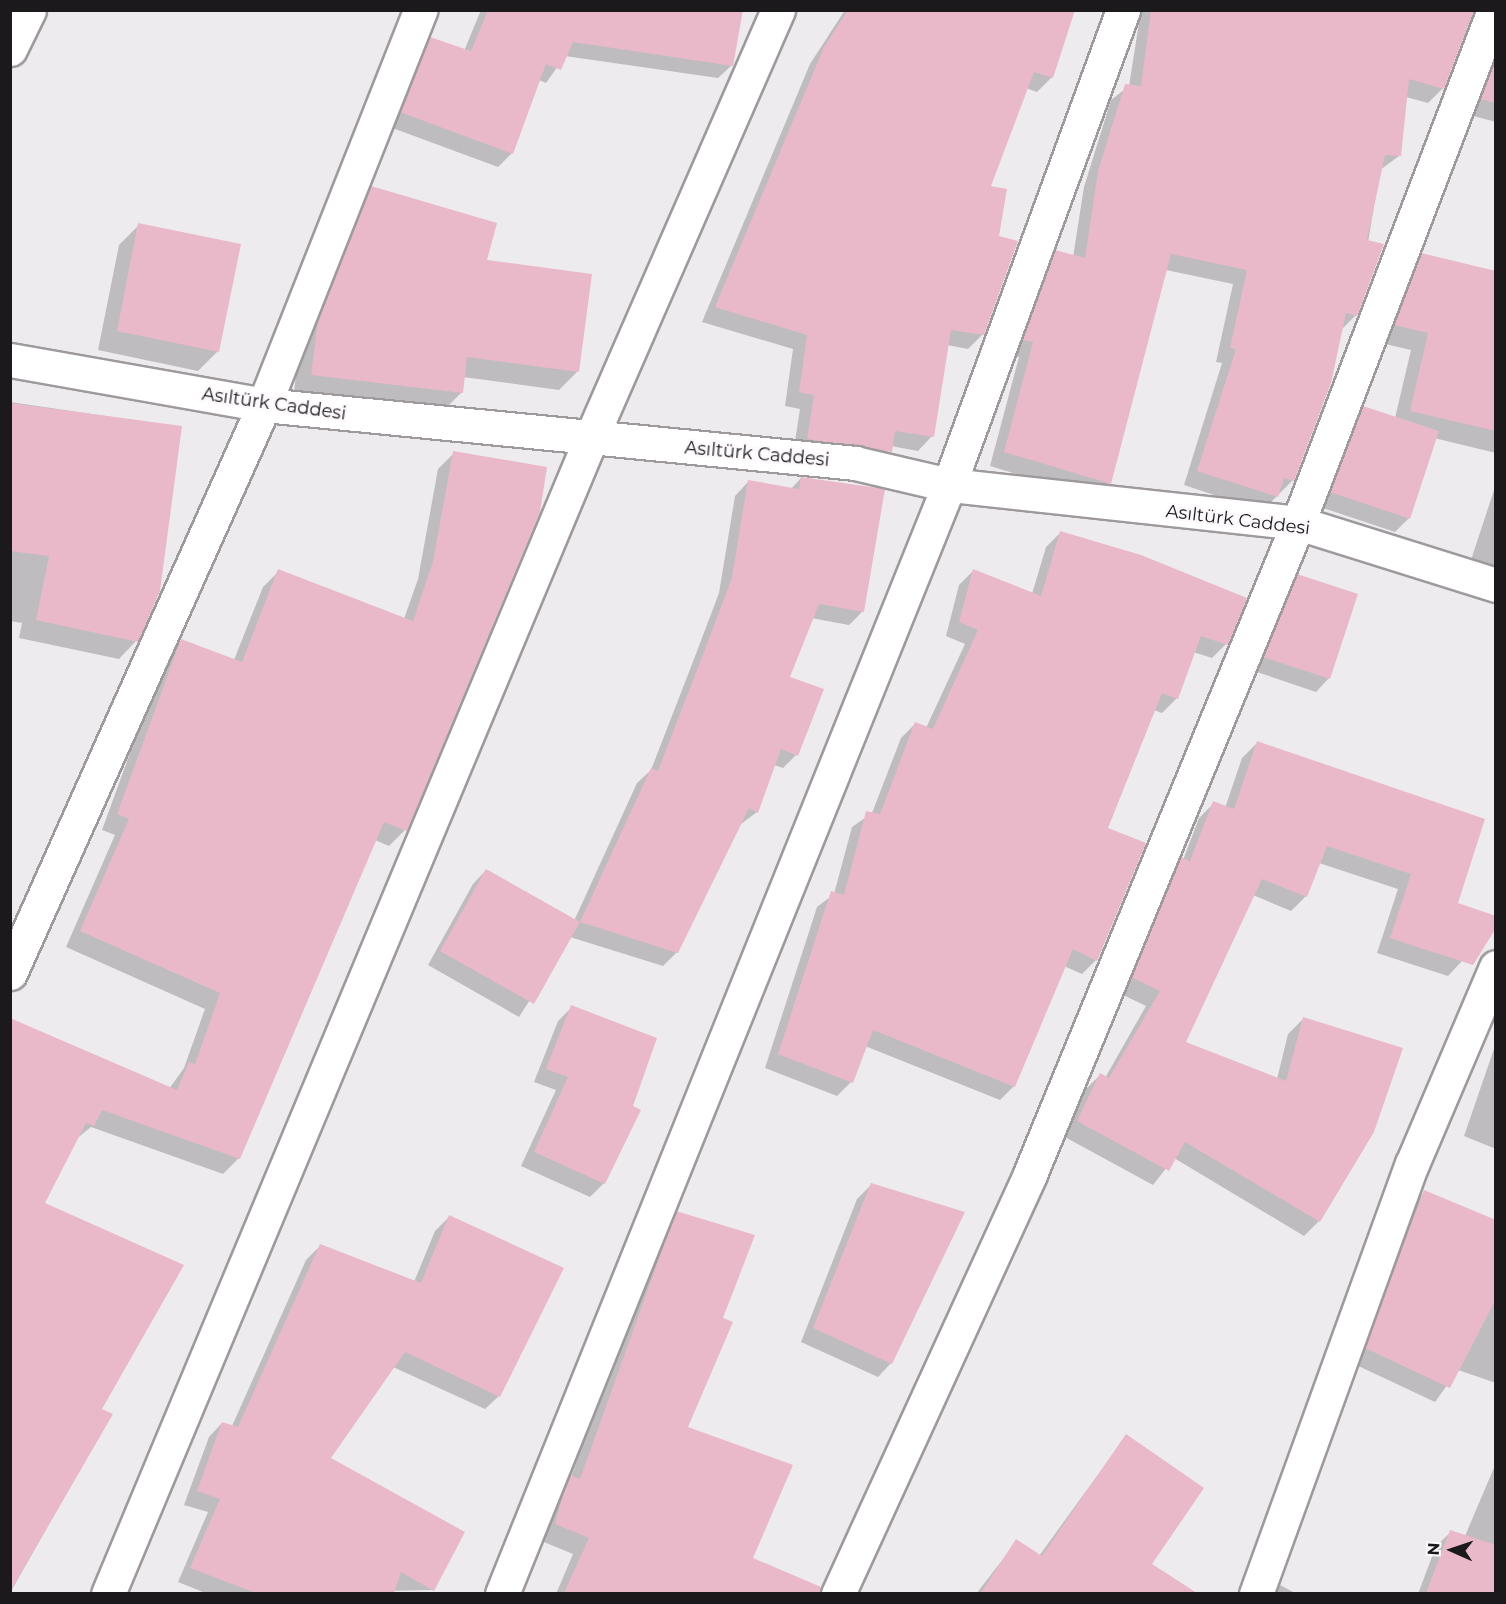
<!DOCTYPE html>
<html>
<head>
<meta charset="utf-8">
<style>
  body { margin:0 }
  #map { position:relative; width:1506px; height:1604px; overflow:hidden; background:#eeebee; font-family:Montserrat,sans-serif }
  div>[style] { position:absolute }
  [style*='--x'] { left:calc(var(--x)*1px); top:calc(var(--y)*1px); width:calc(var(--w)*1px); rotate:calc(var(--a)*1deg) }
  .shadow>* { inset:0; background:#0003 }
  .building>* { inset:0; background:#e9b9ca }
  .roads { filter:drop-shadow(2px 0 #9d999d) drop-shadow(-2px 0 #9d999d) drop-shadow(0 2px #9d999d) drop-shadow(0 -2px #9d999d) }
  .minor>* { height:33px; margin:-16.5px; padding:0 16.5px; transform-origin:16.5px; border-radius:16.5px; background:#fff }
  span { translate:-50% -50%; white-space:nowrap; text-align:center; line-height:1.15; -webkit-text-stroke:4.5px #fcf8fc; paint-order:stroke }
  .street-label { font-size:18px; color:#1b191b }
  .frame { position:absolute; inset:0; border:12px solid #1b191b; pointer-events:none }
  .north { position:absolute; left:1422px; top:1520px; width:60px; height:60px; -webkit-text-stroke:4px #fcf8fc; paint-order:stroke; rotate:273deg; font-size:16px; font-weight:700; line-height:24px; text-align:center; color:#1b191b }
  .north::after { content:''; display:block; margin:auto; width:21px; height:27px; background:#1b191b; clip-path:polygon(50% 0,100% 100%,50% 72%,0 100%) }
</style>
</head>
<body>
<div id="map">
  <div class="shadow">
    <i style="clip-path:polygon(481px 10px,606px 10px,732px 65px,718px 78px,565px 56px,546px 83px,539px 80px,512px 153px,498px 167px,387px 126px,416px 52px,430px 38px,464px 51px)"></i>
    <i style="clip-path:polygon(845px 10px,966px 10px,1052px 77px,1037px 92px,1026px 88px,989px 187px,983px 334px,968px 349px,947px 345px,932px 436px,918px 451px,891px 446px,876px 466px,793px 454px,800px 409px,785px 406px,793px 349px,702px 322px,810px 64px)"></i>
    <i style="clip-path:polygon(1474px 10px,1443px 88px,1428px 103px,1406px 97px,1399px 156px,1380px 170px,1356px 315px,1341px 330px,1293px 480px,1262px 511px,1184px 485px,1222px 363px,1216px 362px,1233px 284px,1166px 270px,1109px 483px,1095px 498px,990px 466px,1019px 357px,1008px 355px,1040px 267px,1055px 252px,1073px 257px,1084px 187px,1111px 100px,1129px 86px,1141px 10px)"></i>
    <i style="clip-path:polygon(1496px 32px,1496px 122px,1466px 114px)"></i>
    <i style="clip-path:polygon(371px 187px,485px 261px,577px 372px,559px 390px,463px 377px,461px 393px,443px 411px,294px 392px,300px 340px,353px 205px)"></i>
    <i style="clip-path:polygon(139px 225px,218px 351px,198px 371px,98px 350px,119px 245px)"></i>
    <i style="clip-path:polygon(1422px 255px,1496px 272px,1496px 453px,1434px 438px,1409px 518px,1395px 532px,1317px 506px,1349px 422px,1363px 408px,1395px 418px,1411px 350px,1377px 342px,1404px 273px)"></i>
    <i style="clip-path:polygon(10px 402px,181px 427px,136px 641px,119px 659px,19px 638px,22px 623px,10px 621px)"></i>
    <i style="clip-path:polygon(454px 453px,405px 830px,389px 846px,375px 840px,239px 1158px,223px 1174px,91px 1127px,75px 1140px,43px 1203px,100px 1410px,111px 1415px,10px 1593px,10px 1019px,169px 1089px,184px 1068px,205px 1009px,66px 947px,115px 835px,102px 830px,165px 657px,181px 641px,234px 660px,263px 587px,279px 571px,404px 619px,418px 579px,438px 469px)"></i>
    <i style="clip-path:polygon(801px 478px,863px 611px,849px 625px,811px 618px,789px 677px,796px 755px,783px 768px,774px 765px,757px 812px,741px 824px,677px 952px,663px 966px,570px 937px,519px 1017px,428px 965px,473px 884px,486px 870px,574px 921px,637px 783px,651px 770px,694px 659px,719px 593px,735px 496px,748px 482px,791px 489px)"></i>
    <i style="clip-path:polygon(1496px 484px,1496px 574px,1469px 566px)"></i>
    <i style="clip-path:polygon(1061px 532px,1226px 644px,1212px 658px,1193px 652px,1177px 698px,1162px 713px,1154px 710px,1106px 829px,1096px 960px,1082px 974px,1064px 966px,1014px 1086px,1000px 1100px,865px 1046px,851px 1082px,837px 1096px,765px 1068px,817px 907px,834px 894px,852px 827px,872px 813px,901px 738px,916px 723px,926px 728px,965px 644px,946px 636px,959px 585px,973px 571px,1032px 594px,1046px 547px)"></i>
    <i style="clip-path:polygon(1298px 576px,1329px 678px,1316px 692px,1251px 670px,1284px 590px)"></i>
    <i style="clip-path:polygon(1257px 743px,1456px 904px,1462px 961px,1448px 976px,1377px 953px,1398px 889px,1319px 863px,1306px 896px,1291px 911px,1253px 895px,1184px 1043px,1277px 1079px,1288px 1034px,1303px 1019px,1319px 1221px,1304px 1236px,1174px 1158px,1153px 1185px,1063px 1136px,1085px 1090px,1100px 1075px,1105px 1078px,1146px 1006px,1117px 992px,1166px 874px,1183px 860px,1199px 818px,1214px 803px,1225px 808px,1242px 758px)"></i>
    <i style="clip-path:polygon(572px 1007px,604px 1183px,590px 1197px,521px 1166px,556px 1090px,534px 1082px,558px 1021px)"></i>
    <i style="clip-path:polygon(1496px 1043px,1496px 1149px,1464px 1136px)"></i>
    <i style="clip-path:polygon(871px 1185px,891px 1363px,878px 1377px,801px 1342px,857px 1199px)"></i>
    <i style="clip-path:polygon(1425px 1192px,1496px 1221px,1496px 1383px,1458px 1370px,1435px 1402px,1352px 1363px,1410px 1207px)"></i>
    <i style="clip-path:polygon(677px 1213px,721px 1319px,686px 1428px,751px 1559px,775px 1569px,762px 1594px,556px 1594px,573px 1554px,539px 1540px,554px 1493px,571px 1477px,660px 1230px)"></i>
    <i style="clip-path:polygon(449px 1217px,499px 1396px,485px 1409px,393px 1367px,329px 1459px,463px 1533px,433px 1590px,208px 1594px,178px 1582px,208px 1512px,184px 1505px,209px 1437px,222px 1423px,232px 1426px,306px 1260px,320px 1246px,414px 1282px,435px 1231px)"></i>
    <i style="clip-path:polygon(1126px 1436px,1150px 1564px,1162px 1572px,1147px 1594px,976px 1594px,1017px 1541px,1039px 1556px)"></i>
    <i style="clip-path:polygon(1496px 1463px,1496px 1594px,1418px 1594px,1436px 1546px,1451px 1532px,1465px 1536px)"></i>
    <i style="clip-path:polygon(1280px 1585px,1297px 1594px,1272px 1594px)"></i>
  </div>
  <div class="building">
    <i style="clip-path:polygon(488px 10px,743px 10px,733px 66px,573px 42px,561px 70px,546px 64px,513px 154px,400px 112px,430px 37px,471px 51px)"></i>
    <i style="clip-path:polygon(848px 10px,1075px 10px,1053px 78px,1034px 72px,991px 186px,1007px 189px,999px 236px,1018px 241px,984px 335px,951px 330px,934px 437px,895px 431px,892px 452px,807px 439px,814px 395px,799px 392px,807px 335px,715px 307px,824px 47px)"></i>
    <i style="clip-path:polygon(1151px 10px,1474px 10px,1444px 89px,1409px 79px,1401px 156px,1385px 155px,1367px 240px,1384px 244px,1357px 316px,1346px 313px,1331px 383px,1294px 481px,1284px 478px,1278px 497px,1197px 471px,1236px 349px,1230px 348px,1247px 270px,1171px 254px,1111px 484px,1004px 452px,1033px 342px,1022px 340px,1055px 250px,1085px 258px,1098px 171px,1125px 84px,1141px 86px)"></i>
    <i style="clip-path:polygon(1496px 59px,1496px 103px,1480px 99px)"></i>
    <i style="clip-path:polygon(371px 186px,497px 223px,487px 260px,592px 274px,579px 372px,467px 357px,463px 393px,311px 375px,318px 321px)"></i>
    <i style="clip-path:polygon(138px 223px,241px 244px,219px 352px,117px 331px)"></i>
    <i style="clip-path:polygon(1421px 253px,1496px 271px,1496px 431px,1410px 411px,1428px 333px,1394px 325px)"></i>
    <i style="clip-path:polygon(10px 403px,182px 426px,160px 591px,138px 642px,36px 620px,49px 556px,10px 551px)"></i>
    <i style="clip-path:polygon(1363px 406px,1439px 431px,1410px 519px,1330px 492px)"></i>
    <i style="clip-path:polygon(453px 451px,547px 467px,540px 512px,407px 831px,384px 822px,240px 1159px,102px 1110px,94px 1126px,86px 1123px,45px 1203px,184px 1265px,102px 1409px,113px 1414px,10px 1592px,10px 1018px,177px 1090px,189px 1062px,195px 1064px,220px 993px,80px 931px,129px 819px,117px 814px,181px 639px,242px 662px,278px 569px,413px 621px,433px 562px)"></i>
    <i style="clip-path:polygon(801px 477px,885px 489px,864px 612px,819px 604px,790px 677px,824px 689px,798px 756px,781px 749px,758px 813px,749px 808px,678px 953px,580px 922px,651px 768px,658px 771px,707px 644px,732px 578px,748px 480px,799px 489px)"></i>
    <i style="clip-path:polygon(1060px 531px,1141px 555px,1247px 598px,1228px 645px,1201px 636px,1178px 699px,1162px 693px,1108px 828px,1146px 843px,1097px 961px,1073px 949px,1015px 1087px,873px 1030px,853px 1083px,778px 1054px,831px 891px,844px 895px,866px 811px,880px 814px,915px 722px,933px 729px,978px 630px,959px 622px,973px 569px,1041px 596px)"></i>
    <i style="clip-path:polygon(1297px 574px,1358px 594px,1330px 679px,1263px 657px)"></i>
    <i style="clip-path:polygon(1257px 741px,1485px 819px,1458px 903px,1496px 916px,1496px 928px,1473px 965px,1390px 938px,1411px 874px,1327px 846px,1307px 897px,1262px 879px,1186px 1042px,1286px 1081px,1303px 1017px,1403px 1048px,1374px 1132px,1320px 1222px,1185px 1142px,1169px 1171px,1077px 1121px,1100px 1073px,1109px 1078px,1160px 991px,1131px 977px,1181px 857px,1190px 861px,1213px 801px,1234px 809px)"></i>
    <i style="clip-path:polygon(486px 869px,580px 922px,534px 1004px,440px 951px)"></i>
    <i style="clip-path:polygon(571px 1005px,657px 1038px,633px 1106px,641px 1110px,605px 1184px,534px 1152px,568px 1077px,546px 1069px)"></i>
    <i style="clip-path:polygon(871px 1183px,965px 1212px,892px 1364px,813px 1328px)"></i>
    <i style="clip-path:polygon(1424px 1190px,1496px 1220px,1496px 1299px,1450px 1388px,1365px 1348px)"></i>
    <i style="clip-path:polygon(676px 1211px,755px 1235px,723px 1318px,733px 1322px,688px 1427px,793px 1465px,753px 1558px,821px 1587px,820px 1593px,564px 1593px,589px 1538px,555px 1524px,565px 1487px,570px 1475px,580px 1479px)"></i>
    <i style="clip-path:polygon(449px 1215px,564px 1268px,500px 1397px,405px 1352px,331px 1458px,465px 1532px,434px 1591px,401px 1572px,394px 1593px,256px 1593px,190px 1568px,220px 1499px,197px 1491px,222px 1422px,238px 1427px,320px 1244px,421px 1283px)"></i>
    <i style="clip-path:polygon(1126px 1434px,1204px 1488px,1152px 1564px,1197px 1593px,981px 1593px,1016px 1539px,1042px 1556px)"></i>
    <i style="clip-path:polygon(1450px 1530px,1496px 1545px,1496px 1593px,1426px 1593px)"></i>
  </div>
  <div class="roads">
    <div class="minor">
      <i style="--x:10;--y:49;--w:43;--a:-64"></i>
      <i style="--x:10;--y:360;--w:258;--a:10"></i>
      <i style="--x:264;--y:405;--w:594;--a:5.6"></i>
      <i style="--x:855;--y:463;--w:97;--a:13.2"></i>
      <i style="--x:949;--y:485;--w:351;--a:6.2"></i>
      <i style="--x:1298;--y:523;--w:207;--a:17.4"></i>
      <i style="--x:10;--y:973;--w:622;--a:-65.91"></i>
      <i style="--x:264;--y:405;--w:425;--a:-68.4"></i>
      <i style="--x:108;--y:1594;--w:1253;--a:-67.32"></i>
      <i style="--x:591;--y:438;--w:467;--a:-66.4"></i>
      <i style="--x:502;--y:1594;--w:1196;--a:-68.05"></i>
      <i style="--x:949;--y:485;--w:506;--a:-69.88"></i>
      <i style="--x:838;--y:1594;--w:462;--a:-65.4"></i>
      <i style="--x:1030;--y:1174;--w:704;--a:-67.62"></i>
      <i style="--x:1298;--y:523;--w:549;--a:-69.09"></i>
      <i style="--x:1256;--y:1594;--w:457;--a:-70.1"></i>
      <i style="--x:1412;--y:1164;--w:214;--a:-66.9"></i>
    </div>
  </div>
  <div class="street-label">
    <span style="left:274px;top:404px;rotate:8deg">Asıltürk Caddesi</span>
    <span style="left:757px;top:454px;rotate:5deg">Asıltürk Caddesi</span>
    <span style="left:1238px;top:520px;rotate:7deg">Asıltürk Caddesi</span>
  </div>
  <div class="frame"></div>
  <div class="north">N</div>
</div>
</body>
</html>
